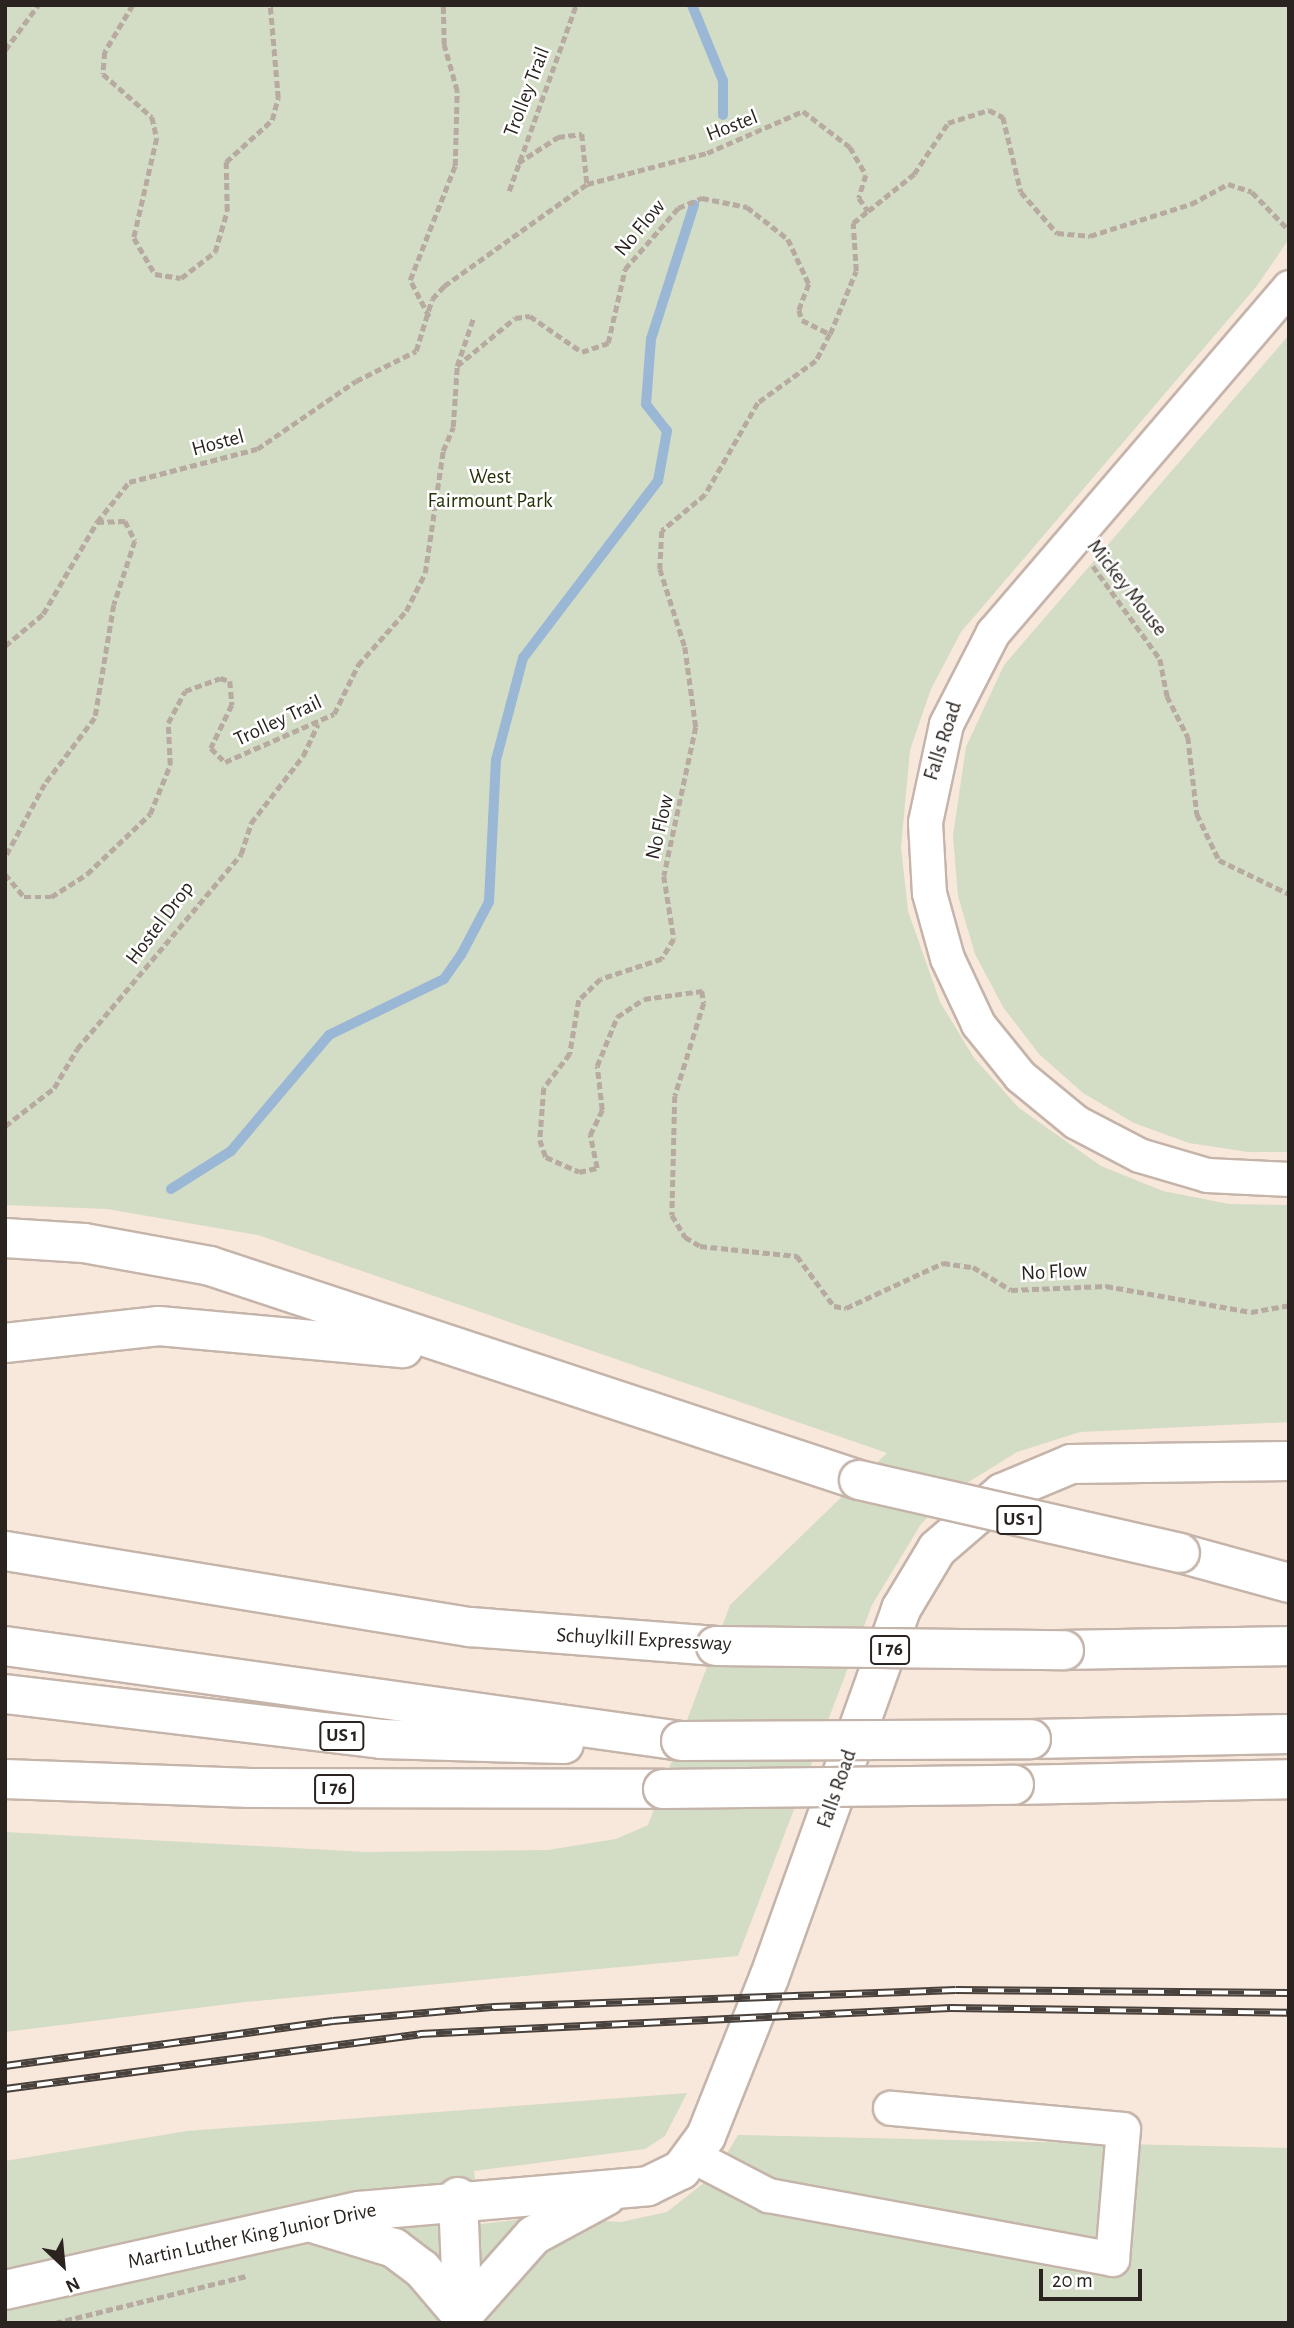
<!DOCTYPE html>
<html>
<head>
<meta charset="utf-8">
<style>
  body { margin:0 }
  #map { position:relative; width:1294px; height:2328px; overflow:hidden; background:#f8e7db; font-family:"Alegreya Sans",sans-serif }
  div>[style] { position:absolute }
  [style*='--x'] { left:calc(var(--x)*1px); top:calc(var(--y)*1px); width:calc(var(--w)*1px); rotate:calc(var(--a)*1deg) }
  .green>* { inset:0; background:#d3dcc5 }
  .stream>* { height:10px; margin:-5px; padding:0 5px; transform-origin:5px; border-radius:5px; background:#9ab7d6 }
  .path>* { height:4.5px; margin-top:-2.25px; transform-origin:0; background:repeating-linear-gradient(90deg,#b7aaa0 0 7px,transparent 0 10.5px) }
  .roads { filter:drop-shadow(2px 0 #c5b4aa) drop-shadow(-2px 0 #c5b4aa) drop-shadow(0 2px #c5b4aa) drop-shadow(0 -2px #c5b4aa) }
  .minor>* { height:33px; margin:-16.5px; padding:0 16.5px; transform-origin:16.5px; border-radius:16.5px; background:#fff }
  .major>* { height:38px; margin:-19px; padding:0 19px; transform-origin:19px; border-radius:19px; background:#fff }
  .highway>* { height:38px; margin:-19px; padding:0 19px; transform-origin:19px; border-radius:19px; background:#fff }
  .rail>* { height:8px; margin-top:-4px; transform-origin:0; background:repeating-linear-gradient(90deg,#fff 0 16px,#49413c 0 32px); box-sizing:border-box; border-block:2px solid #49413c }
  .bridges { filter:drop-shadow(2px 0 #c5b4aa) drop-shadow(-2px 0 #c5b4aa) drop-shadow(0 2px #c5b4aa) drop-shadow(0 -2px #c5b4aa) }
  .highway-bridge>* { height:38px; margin:-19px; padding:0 19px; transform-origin:19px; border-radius:19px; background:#fff }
  span { translate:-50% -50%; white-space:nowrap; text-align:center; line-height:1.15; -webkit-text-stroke:5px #fff; paint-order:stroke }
  .shield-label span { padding:2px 5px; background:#fff; border:2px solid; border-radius:5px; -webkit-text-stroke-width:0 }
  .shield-label { font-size:19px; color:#2a231f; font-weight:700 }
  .street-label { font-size:21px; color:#2a231f }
  .park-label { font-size:21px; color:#273407 }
  .frame { position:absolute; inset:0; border:7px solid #2a231f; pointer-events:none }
  .north { position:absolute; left:28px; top:2230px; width:70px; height:70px; -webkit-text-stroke:5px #fff; paint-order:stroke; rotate:154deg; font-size:19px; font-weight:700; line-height:28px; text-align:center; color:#2a231f }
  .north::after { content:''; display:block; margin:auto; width:24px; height:32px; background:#2a231f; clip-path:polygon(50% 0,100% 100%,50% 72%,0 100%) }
  .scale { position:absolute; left:1039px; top:2269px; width:103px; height:32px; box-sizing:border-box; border:4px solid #2a231f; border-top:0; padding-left:9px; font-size:21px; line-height:24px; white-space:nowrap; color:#2a231f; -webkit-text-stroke:5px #fff; paint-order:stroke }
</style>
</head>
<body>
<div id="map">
  <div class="green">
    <i style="clip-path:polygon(5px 5px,1289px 5px,1289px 239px,1256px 287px,961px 632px,931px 689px,910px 750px,901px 847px,908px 911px,940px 1002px,974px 1058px,1019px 1108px,1101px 1166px,1163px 1191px,1229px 1204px,1289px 1205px,1289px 1422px,1080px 1432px,1017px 1452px,954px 1491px,921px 1524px,872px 1605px,738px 1956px,245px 2002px,5px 2032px,5px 1832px,365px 1852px,548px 1850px,616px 1839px,648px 1825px,730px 1605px,887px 1453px,258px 1235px,107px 1209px,5px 1205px)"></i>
    <i style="clip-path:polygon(1289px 335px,1289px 1152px,1248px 1152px,1189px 1143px,1134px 1123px,1083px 1093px,1039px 1054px,1003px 1007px,975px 954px,958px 896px,953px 836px,966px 747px,1004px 665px)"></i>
    <i style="clip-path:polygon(687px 2093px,665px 2136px,645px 2149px,474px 2171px,481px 2224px,538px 2217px,621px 2222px,667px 2212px,714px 2175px,738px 2135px,1289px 2148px,1289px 2323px,5px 2323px,5px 2161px,187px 2131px)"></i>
  </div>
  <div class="stream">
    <i style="--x:692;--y:5;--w:82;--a:67.8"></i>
    <i style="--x:723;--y:81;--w:34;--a:90"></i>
    <i style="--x:171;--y:1189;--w:71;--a:-32.3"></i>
    <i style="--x:231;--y:1151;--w:152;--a:-49.8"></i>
    <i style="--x:329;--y:1035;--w:128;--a:-26"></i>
    <i style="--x:444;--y:979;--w:29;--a:-55"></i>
    <i style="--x:461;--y:955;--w:60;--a:-62.2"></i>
    <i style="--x:489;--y:902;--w:142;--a:-87.2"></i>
    <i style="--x:496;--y:760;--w:106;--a:-75.2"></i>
    <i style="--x:523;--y:658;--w:223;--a:-52.7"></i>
    <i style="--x:658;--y:481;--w:51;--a:-79.8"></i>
    <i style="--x:667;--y:431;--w:34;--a:-128"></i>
    <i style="--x:646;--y:404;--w:65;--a:-85.6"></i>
    <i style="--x:651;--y:339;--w:141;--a:-72.2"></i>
  </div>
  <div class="path">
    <i style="--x:133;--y:5;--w:55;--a:120.8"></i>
    <i style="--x:105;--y:52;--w:22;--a:95"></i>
    <i style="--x:103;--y:74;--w:65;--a:41.3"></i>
    <i style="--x:152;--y:117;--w:22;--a:77"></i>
    <i style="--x:157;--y:138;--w:103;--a:103"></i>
    <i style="--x:134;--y:238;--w:42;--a:59.7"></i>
    <i style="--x:155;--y:274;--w:26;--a:9"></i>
    <i style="--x:181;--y:278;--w:43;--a:-37.4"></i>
    <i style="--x:215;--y:252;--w:43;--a:-73.7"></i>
    <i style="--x:227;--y:211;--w:49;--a:-91.2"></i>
    <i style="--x:226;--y:162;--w:62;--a:-42.4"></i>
    <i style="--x:272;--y:120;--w:23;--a:-75"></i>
    <i style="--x:278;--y:98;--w:93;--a:-94.9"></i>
    <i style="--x:5;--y:50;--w:56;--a:-53.7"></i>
    <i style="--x:518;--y:163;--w:48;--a:-33"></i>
    <i style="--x:558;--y:137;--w:24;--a:-7"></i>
    <i style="--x:582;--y:134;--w:49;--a:84.2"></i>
    <i style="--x:509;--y:191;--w:198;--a:-70.2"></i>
    <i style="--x:429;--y:317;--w:42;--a:-117.2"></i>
    <i style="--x:410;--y:280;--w:123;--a:-68.5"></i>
    <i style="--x:455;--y:166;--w:75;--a:-88.5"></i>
    <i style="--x:457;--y:91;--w:48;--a:-105.8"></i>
    <i style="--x:444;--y:45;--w:40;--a:-91.4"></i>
    <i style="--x:830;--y:334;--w:68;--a:-67.6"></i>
    <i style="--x:856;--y:271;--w:48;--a:-93.6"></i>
    <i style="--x:853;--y:223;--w:19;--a:-39"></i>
    <i style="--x:457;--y:366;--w:75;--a:-39.6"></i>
    <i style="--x:515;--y:318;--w:15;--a:-8"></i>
    <i style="--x:530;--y:316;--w:63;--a:34.7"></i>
    <i style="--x:582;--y:352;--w:28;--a:-19"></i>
    <i style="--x:608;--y:343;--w:76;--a:-77.1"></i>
    <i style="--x:625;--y:269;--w:81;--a:-49"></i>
    <i style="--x:678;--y:208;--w:26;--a:-23"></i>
    <i style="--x:702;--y:198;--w:46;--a:11.3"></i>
    <i style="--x:747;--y:207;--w:52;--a:38"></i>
    <i style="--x:788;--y:239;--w:50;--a:65"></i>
    <i style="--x:809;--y:284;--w:28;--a:111"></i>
    <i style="--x:799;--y:310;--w:10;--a:73"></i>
    <i style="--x:802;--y:320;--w:31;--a:27"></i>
    <i style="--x:830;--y:334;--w:30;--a:117"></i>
    <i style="--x:816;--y:361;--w:72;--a:144.1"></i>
    <i style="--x:758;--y:403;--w:106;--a:119.9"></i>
    <i style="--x:705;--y:495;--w:56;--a:140.1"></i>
    <i style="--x:662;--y:531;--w:38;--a:93"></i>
    <i style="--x:660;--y:569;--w:82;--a:72.2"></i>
    <i style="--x:685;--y:647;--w:81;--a:82.2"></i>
    <i style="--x:696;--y:727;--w:152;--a:102.1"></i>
    <i style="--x:664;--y:876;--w:64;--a:81"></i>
    <i style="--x:674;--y:939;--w:23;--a:121"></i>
    <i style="--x:662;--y:959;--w:64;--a:161.8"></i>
    <i style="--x:601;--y:979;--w:30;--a:136"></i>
    <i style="--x:579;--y:1000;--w:55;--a:99.5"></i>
    <i style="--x:570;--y:1054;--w:43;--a:127.4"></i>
    <i style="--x:544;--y:1088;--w:52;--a:94.4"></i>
    <i style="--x:540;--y:1140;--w:18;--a:71"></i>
    <i style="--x:546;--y:1157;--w:36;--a:24"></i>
    <i style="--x:579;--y:1172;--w:18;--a:-13"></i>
    <i style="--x:597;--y:1168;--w:34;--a:-102"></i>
    <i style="--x:590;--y:1135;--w:28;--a:-64"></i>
    <i style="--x:602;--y:1110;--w:44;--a:-96.5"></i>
    <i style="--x:597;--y:1066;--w:53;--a:-67.8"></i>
    <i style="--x:617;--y:1017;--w:32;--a:-34"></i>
    <i style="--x:644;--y:999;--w:59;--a:-7.9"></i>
    <i style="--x:702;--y:991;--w:12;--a:81"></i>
    <i style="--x:704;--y:1003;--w:97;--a:107.3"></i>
    <i style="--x:675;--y:1096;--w:119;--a:91.4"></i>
    <i style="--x:672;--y:1215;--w:26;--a:59"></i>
    <i style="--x:685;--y:1237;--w:17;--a:31"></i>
    <i style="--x:700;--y:1246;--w:98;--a:5.9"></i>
    <i style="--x:797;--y:1256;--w:62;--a:53.5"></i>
    <i style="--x:834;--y:1306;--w:12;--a:9"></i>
    <i style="--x:846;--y:1308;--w:107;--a:-24.9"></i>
    <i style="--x:943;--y:1263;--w:30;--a:8"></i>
    <i style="--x:973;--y:1267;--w:44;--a:31.2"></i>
    <i style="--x:1011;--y:1290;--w:95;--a:-2.4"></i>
    <i style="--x:1106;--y:1286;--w:147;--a:10.2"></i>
    <i style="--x:1251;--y:1312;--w:39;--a:-10"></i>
    <i style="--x:97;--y:522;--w:51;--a:-51.3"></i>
    <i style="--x:129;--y:482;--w:132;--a:-14.5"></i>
    <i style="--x:257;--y:449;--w:120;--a:-34.5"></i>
    <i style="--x:356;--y:381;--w:67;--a:-26.6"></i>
    <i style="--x:416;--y:351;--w:54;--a:-72.9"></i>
    <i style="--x:432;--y:299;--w:18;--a:-47"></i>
    <i style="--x:444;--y:286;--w:176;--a:-35.5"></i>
    <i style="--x:587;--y:184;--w:124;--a:-14.5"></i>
    <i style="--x:707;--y:153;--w:105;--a:-23.6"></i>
    <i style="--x:803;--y:111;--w:59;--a:37.5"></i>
    <i style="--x:850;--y:147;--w:32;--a:60"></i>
    <i style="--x:866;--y:175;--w:24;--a:107"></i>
    <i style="--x:859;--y:198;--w:16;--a:55"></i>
    <i style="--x:868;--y:211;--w:59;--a:-38.8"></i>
    <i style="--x:914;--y:174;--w:61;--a:-56.3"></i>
    <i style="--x:948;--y:123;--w:43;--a:-17.6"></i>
    <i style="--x:989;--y:110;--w:16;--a:27"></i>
    <i style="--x:1003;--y:117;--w:77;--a:76.5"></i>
    <i style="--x:1021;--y:192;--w:55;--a:48.7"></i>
    <i style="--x:1057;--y:233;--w:33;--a:5"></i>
    <i style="--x:1090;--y:236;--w:106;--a:-17.6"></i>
    <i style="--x:1191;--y:204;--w:42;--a:-28.4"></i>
    <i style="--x:1228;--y:184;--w:25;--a:18"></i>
    <i style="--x:1252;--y:192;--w:53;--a:45.8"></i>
    <i style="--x:1093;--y:566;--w:115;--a:54.2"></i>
    <i style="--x:1160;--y:659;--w:38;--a:79"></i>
    <i style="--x:1167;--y:696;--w:46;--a:62.9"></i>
    <i style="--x:1188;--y:737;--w:78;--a:83.3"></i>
    <i style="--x:1197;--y:814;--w:51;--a:64.4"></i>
    <i style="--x:1219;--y:860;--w:78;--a:25.9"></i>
    <i style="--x:5;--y:646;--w:50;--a:-40.1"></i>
    <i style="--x:43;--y:614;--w:107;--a:-59.6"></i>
    <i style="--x:97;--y:522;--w:28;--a:-2"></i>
    <i style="--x:125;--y:521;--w:22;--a:63"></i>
    <i style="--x:135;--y:541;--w:67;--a:108.2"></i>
    <i style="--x:114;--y:605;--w:115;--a:99.5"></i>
    <i style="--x:95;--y:718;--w:83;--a:127.1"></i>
    <i style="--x:45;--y:784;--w:84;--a:118.4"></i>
    <i style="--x:5;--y:874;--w:30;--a:50"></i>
    <i style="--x:24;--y:897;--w:27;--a:0"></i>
    <i style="--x:51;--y:897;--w:43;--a:-32.6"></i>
    <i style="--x:87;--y:874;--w:87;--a:-43.6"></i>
    <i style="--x:150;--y:814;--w:53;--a:-67.8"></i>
    <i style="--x:170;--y:765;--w:42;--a:-92.7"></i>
    <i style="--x:168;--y:723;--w:36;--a:-62"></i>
    <i style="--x:185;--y:691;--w:37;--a:-20"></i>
    <i style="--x:220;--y:678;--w:10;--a:17"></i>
    <i style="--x:230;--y:681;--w:24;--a:85"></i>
    <i style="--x:232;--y:705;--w:48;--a:116"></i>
    <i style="--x:211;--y:748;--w:20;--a:45"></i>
    <i style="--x:225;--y:762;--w:119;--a:-23.8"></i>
    <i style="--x:334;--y:714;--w:55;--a:-63.9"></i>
    <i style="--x:358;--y:665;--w:72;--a:-48.4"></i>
    <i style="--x:406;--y:611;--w:42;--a:-63.4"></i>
    <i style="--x:425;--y:573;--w:123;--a:-81.6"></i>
    <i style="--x:443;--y:451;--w:26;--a:-67"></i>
    <i style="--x:453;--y:427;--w:61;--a:-86.2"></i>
    <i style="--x:457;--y:366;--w:50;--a:-71.2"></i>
    <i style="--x:5;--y:1126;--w:62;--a:-37.8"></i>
    <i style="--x:54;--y:1088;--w:45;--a:-59.5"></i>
    <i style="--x:77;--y:1049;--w:255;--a:-49.9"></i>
    <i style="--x:241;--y:854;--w:33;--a:-72"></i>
    <i style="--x:251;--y:823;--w:85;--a:-52.2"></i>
    <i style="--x:303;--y:756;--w:35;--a:-65"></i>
    <i style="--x:55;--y:2323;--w:197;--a:-13.8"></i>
  </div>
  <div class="roads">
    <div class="minor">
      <i style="--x:1289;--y:287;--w:455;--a:130.6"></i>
      <i style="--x:993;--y:632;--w:103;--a:117.1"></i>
      <i style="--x:946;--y:724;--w:100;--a:102.1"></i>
      <i style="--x:925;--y:822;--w:71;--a:86.8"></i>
      <i style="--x:929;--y:893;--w:67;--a:74.5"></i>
      <i style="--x:947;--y:958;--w:73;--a:64.8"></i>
      <i style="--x:978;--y:1024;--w:67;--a:51.1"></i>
      <i style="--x:1020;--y:1076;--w:72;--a:39.4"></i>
      <i style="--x:1076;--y:1122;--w:71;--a:27.6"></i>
      <i style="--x:1139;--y:1155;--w:71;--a:16.4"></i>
      <i style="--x:1207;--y:1175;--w:82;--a:2.8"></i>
      <i style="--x:693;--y:2156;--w:85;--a:27.5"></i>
      <i style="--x:768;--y:2195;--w:350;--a:10.5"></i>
      <i style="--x:1112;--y:2259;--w:130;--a:-85.2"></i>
      <i style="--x:1123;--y:2129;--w:234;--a:-174.8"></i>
    </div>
    <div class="major">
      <i style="--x:458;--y:2197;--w:126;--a:87.7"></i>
      <i style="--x:316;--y:2224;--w:82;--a:17.1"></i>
      <i style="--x:394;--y:2248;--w:35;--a:37"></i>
      <i style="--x:422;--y:2269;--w:62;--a:49.6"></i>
      <i style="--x:5;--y:2290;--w:363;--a:-12.6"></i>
      <i style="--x:359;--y:2211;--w:290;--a:-4.9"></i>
      <i style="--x:648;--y:2186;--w:37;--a:-26"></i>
      <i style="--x:681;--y:2170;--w:42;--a:-53.7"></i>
      <i style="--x:706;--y:2136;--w:170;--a:-68.3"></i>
      <i style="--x:769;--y:1978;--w:392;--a:-70.3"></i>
      <i style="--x:901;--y:1609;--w:70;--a:-59"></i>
      <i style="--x:937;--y:1549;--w:86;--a:-40.7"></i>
      <i style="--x:1002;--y:1493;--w:75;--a:-22.8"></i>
      <i style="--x:1071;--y:1464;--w:218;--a:-0.8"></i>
      <i style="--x:462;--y:2316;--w:108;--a:-48.4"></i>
      <i style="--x:534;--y:2235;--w:82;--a:-28.4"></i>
    </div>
    <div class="highway">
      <i style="--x:5;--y:1238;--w:79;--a:3.6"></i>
      <i style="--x:84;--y:1243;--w:128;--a:10.3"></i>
      <i style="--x:210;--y:1266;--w:683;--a:18.25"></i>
      <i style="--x:5;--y:1343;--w:155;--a:-6.3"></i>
      <i style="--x:159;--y:1326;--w:245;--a:5.2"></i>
      <i style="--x:5;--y:1551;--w:471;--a:9.3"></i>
      <i style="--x:470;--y:1627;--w:247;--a:4.4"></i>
      <i style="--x:1180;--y:1553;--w:113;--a:15.4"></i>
      <i style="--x:5;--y:1646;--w:683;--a:8"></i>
      <i style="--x:1064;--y:1650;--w:225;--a:-1"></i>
      <i style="--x:5;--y:1694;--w:379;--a:6.8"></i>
      <i style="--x:381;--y:1739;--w:183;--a:1.6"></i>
      <i style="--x:1031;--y:1739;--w:258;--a:-1.1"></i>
      <i style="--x:5;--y:1779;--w:246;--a:2.1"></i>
      <i style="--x:251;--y:1788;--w:412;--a:0.1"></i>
      <i style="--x:1014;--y:1785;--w:275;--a:-1.2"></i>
    </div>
  </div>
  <div class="rail">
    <i style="--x:5;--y:2066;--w:331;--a:-7.8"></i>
    <i style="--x:333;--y:2021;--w:162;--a:-5"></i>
    <i style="--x:494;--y:2007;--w:462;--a:-2.1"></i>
    <i style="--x:956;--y:1990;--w:333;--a:0.5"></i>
    <i style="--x:5;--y:2089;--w:419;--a:-7.5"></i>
    <i style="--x:420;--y:2034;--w:531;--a:-2.81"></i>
    <i style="--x:950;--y:2008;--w:339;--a:0.8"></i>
  </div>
  <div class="bridges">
    <div class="highway-bridge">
      <i style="--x:859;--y:1480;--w:329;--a:12.8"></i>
      <i style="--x:716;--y:1646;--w:348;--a:0.7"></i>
      <i style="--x:681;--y:1741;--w:350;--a:-0.3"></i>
      <i style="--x:663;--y:1789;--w:351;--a:-0.7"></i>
    </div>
  </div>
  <div class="shield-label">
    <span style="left:1019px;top:1520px">US 1</span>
    <span style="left:890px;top:1650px">I 76</span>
    <span style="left:342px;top:1736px">US 1</span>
    <span style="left:334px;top:1789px">I 76</span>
  </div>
  <div class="street-label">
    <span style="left:527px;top:92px;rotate:-69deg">Trolley Trail</span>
    <span style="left:732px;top:126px;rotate:-21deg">Hostel</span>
    <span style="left:640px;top:228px;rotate:-50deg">No Flow</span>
    <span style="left:218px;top:443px;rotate:-15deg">Hostel</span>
    <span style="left:1127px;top:588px;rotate:52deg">Mickey Mouse</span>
    <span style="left:278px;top:721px;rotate:-25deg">Trolley Trail</span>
    <span style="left:943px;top:741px;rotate:-72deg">Falls Road</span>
    <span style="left:660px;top:827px;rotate:-77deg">No Flow</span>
    <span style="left:160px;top:923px;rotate:-53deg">Hostel Drop</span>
    <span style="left:1054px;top:1272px;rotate:-3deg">No Flow</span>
    <span style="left:644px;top:1640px;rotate:3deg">Schuylkill Expressway</span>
    <span style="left:837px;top:1789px;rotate:-71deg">Falls Road</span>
    <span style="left:252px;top:2236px;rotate:-12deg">Martin Luther King Junior Drive</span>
  </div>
  <div class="park-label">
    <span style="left:490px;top:489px">West<br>Fairmount Park</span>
  </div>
  <div class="frame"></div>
  <div class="north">N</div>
  <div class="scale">20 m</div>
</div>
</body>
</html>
